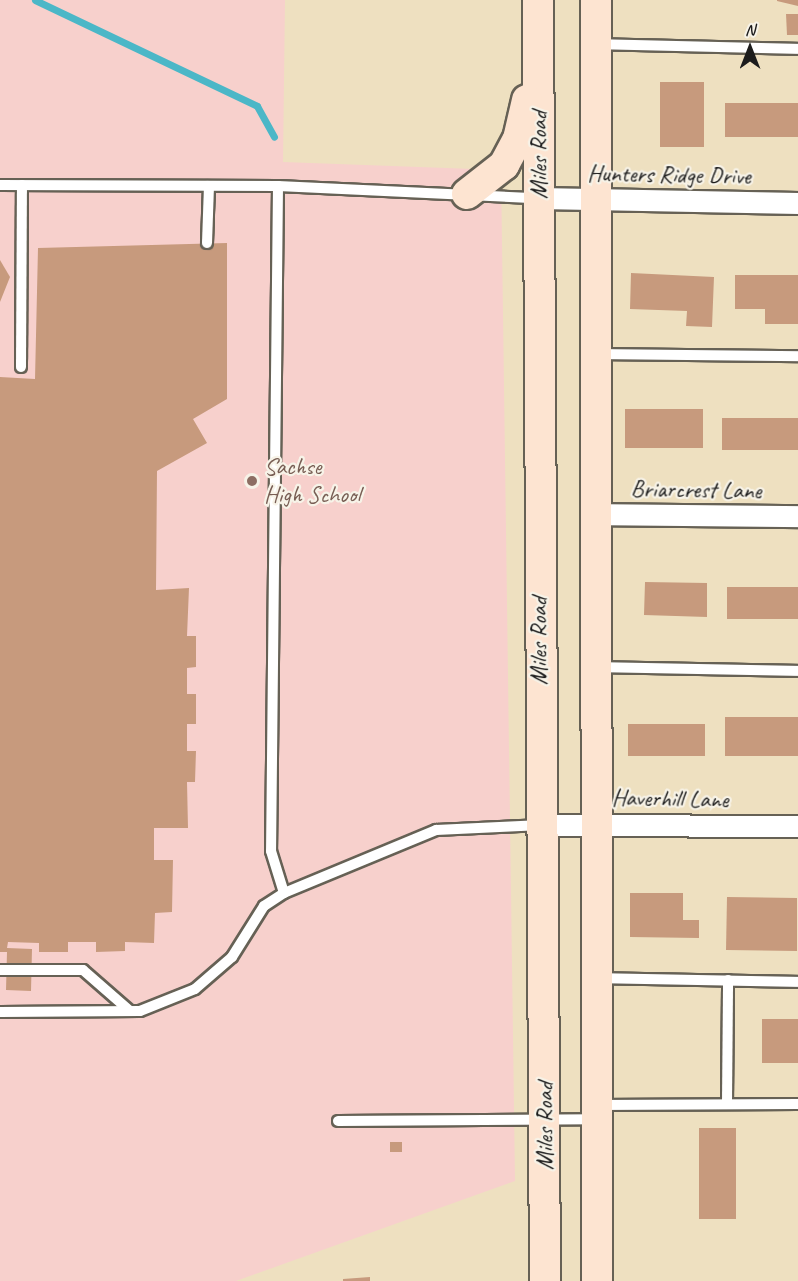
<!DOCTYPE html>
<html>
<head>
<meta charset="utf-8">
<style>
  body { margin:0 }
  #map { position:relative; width:798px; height:1281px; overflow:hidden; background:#eee0c0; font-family:Caveat,sans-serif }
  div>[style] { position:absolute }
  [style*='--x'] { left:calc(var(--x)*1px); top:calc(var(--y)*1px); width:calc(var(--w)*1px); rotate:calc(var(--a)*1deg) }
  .built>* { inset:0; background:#f7d0cc }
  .stream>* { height:7px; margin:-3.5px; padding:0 3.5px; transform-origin:3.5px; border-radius:3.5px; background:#4bb7c7 }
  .building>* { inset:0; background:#c79a7d }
  .roads { filter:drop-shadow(2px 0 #666155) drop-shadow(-2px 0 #666155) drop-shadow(0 2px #666155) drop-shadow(0 -2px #666155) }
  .service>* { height:10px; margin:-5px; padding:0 5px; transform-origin:5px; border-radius:5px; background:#fff }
  .minor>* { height:21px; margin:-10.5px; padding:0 10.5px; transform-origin:10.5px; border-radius:10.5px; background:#fff }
  .secondary>* { height:30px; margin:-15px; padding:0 15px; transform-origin:15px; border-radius:15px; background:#fde4d1 }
  .dots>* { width:16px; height:16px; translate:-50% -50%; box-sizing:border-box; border:3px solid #f7f3e8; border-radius:50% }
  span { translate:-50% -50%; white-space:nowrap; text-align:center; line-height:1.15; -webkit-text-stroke:4.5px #f7f3e8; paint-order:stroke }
  .street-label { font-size:24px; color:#1c1c1c }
  .education-label { font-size:24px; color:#785e54 }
  .left { translate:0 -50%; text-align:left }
  .north { position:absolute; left:720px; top:18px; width:60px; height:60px; -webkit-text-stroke:4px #f7f3e8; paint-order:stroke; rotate:0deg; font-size:16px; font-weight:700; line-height:24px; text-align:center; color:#1c1c1c }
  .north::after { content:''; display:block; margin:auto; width:21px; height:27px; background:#1c1c1c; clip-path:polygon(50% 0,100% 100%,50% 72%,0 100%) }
</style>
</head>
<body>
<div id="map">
  <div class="built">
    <i style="clip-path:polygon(0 0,285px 0,283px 162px,501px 170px,515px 1181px,236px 1281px,0 1281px)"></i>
  </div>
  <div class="stream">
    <i style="--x:35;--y:0;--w:246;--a:25.5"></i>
    <i style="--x:257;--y:106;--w:35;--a:61"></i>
  </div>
  <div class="building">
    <i style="clip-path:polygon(798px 0,798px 6px,777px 1px,777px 0)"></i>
    <i style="clip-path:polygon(786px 14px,798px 14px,798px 35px,787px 35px)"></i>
    <i style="clip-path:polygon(660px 82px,704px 82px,704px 147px,660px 147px)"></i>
    <i style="clip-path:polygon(725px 103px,798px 103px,798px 137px,725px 137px)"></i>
    <i style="clip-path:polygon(227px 243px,227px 399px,193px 419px,207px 443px,157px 471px,156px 590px,189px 588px,187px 636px,196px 636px,196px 667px,187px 668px,187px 694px,196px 694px,196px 724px,187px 724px,187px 751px,196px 751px,195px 782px,187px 782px,188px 828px,154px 828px,154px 860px,173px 860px,172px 912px,155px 913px,154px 943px,125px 942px,125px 951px,96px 952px,96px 942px,68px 942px,68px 952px,39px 952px,39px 943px,8px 942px,7px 948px,32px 949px,31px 991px,6px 990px,7px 952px,0 952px,0 377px,35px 379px,38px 248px)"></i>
    <i style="clip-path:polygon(0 260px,10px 277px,0 302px)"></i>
    <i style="clip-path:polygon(631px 273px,714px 277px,712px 327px,686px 326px,687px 311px,630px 309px)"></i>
    <i style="clip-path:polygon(735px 275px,798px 275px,798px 324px,765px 324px,765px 309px,735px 309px)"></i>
    <i style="clip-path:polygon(625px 409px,703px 409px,703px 448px,625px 448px)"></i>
    <i style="clip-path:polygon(722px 418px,798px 418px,798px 450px,722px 450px)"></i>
    <i style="clip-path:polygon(645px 582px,707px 583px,707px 617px,644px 615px)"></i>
    <i style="clip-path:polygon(727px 587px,798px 587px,798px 619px,727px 619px)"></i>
    <i style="clip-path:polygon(725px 717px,798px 717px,798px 756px,725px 756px)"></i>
    <i style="clip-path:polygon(628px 724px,705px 724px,705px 756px,628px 756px)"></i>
    <i style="clip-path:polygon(630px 893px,683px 893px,683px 920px,699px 920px,699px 938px,630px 937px)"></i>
    <i style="clip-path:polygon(727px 897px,797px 898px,797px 951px,726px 950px)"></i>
    <i style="clip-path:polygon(762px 1019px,798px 1019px,798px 1063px,762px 1063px)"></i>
    <i style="clip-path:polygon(699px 1128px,736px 1128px,736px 1219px,699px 1219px)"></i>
    <i style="clip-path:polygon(390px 1142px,402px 1142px,402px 1152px,390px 1152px)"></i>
    <i style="clip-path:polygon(370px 1277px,370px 1281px,343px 1281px,343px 1279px)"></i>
  </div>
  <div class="roads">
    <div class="service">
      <i style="--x:597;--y:44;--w:201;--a:1.4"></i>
      <i style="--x:0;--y:185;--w:278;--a:0.2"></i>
      <i style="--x:278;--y:186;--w:258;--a:2.7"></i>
      <i style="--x:278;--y:186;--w:665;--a:90.6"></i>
      <i style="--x:271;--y:851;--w:44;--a:72.8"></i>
      <i style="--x:207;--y:243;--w:57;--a:-88"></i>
      <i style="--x:599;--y:354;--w:199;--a:0.6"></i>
      <i style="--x:21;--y:367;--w:182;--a:-89.7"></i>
      <i style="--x:598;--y:667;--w:200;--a:1.1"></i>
      <i style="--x:0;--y:970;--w:83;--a:0"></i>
      <i style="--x:83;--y:970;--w:62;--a:41.1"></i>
      <i style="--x:597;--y:978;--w:201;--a:1.1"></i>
      <i style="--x:0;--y:1012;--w:140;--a:-0.4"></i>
      <i style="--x:140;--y:1011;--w:59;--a:-21.8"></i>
      <i style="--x:195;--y:989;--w:49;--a:-40.9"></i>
      <i style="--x:232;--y:957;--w:60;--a:-57.9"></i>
      <i style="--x:264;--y:906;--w:24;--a:-33"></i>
      <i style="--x:284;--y:893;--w:165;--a:-22.5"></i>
      <i style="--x:436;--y:830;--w:106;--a:-2.7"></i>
      <i style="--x:727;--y:1103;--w:123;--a:-89.5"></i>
      <i style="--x:597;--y:1105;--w:201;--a:-0.3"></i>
      <i style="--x:338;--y:1121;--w:256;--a:-0.4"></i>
    </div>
    <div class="minor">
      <i style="--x:539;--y:198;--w:259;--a:1.1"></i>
      <i style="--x:593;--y:514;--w:205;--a:0.6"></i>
      <i style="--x:542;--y:825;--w:256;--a:0.2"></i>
    </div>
    <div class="secondary">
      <i style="--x:538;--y:0;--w:1281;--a:89.69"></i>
      <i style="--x:596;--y:0;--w:1281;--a:89.96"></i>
      <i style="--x:467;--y:194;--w:47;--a:-38.1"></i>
      <i style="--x:504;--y:165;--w:30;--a:-62"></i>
      <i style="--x:518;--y:139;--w:40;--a:-77"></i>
    </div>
  </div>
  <div class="dots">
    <i style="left:252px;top:481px;background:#8d6e63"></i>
  </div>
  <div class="street-label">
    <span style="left:539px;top:155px;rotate:-90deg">Miles Road</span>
    <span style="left:669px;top:175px;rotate:1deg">Hunters Ridge Drive</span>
    <span style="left:696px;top:490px;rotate:1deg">Briarcrest Lane</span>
    <span style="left:539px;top:641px;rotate:-90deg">Miles Road</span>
    <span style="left:670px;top:799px;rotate:1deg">Haverhill Lane</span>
    <span style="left:545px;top:1126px;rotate:-90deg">Miles Road</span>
  </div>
  <div class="education-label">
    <span class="left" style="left:264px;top:481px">Sachse<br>High School</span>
  </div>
  <div class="north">N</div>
</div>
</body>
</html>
